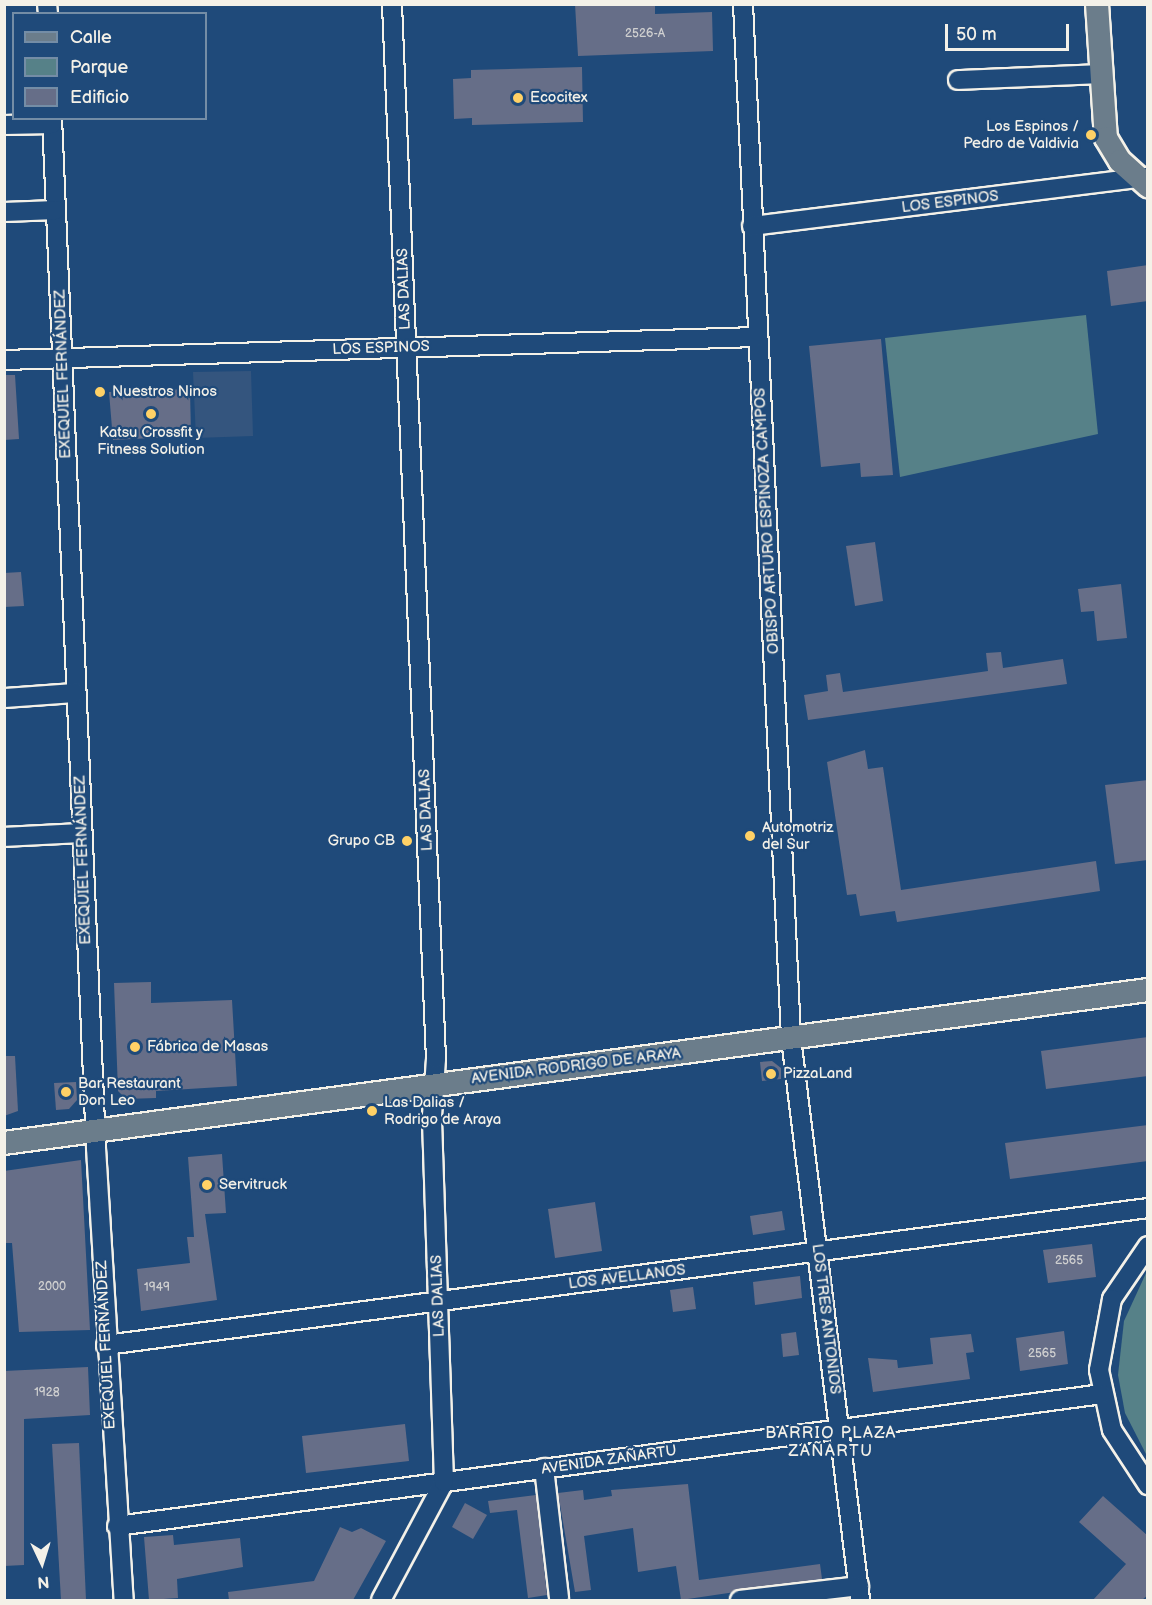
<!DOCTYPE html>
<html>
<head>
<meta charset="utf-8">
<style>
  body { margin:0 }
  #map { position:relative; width:1152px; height:1605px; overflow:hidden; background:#1f4a7a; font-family:"Balsamiq Sans",sans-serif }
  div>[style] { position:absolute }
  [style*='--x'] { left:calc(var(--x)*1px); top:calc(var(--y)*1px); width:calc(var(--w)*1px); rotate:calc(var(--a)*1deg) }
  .built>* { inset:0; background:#34557e }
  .green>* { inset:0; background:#568188 }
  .building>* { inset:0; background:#666e88 }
  .roads { filter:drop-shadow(2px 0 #f4f1e8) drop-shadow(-2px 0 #f4f1e8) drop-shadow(0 2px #f4f1e8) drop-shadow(0 -2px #f4f1e8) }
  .minor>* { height:18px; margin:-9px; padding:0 9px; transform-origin:9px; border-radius:9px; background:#1f4a7a }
  .major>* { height:22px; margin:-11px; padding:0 11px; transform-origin:11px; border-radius:11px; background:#6b7d8b }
  .dots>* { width:16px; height:16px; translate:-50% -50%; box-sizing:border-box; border:3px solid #1f4a7a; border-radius:50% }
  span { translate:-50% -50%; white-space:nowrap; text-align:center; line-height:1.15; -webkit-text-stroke:4.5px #1f4a7a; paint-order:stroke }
  .number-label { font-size:12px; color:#d0d0d0 }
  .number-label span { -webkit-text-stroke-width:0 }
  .poi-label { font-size:15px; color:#f4f1e8 }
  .left { translate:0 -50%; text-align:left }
  .right { translate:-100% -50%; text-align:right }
  .street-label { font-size:15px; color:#f4f1e8 }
  .neighbourhood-label { font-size:16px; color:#f4f1e8; letter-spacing:1.5px }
  .frame { position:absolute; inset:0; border:6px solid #f4f1e8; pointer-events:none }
  .legend { position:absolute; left:12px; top:12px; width:195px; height:108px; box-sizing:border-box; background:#1f4a7a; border:2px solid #748da6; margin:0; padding:8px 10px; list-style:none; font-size:18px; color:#f4f1e8 }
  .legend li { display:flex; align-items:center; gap:12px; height:30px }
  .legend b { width:30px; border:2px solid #748da6 }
  .north { position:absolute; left:12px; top:1533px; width:60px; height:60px; -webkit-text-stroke:4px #1f4a7a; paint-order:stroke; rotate:176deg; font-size:16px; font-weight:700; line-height:24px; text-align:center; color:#f4f1e8 }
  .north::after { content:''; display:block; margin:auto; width:21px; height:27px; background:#f4f1e8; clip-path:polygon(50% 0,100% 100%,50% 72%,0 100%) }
  .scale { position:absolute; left:945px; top:24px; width:124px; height:27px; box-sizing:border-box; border:3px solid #f4f1e8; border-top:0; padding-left:8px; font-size:18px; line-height:21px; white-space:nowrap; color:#f4f1e8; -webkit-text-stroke:4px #1f4a7a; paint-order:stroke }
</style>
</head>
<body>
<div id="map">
  <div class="built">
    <i style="clip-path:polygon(251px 371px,253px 436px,196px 438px,193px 372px)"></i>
  </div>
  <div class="green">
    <i style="clip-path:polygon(1086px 315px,1098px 434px,900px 477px,885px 338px)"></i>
    <i style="clip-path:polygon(1147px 1271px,1148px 1271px,1147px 1456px,1125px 1413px,1118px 1375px,1124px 1321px)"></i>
  </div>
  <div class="building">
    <i style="clip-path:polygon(575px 4px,655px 4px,655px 14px,712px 12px,713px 51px,578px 56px)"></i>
    <i style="clip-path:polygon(582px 67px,583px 122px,472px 125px,472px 118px,454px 119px,453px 79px,471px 78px,471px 70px)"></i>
    <i style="clip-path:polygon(1148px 265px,1148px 301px,1111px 306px,1107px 271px)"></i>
    <i style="clip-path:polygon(881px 339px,893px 475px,861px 477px,860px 463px,821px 467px,809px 346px)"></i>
    <i style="clip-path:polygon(4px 375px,15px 375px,19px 439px,4px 440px)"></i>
    <i style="clip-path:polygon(190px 389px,191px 436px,113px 440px,109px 392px)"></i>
    <i style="clip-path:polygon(875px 542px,883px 601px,855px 606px,846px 546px)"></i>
    <i style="clip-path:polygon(21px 572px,24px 606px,4px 607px,4px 573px)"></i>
    <i style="clip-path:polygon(1121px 584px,1127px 638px,1097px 641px,1094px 611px,1081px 612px,1078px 589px)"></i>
    <i style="clip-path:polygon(1001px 652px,1003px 668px,1063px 659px,1067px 684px,808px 720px,804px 695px,828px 691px,826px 675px,840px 673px,843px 692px,988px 671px,986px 653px)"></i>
    <i style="clip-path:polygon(865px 750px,868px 769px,883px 767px,901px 890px,1096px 861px,1100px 891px,897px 922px,895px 911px,860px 916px,856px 894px,847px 895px,827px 762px)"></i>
    <i style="clip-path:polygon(1148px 780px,1148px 860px,1115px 864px,1105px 785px)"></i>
    <i style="clip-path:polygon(151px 982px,151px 1003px,232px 1000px,237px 1086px,156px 1091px,156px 1098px,126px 1099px,118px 1091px,114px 983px)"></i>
    <i style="clip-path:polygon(1148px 1037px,1148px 1076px,1046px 1089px,1041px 1051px)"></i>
    <i style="clip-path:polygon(4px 1056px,15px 1056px,18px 1111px,4px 1116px)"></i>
    <i style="clip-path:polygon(772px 1061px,781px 1068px,781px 1079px,762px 1081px,760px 1062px)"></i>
    <i style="clip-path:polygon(76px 1082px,77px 1100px,69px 1109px,56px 1110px,54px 1083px)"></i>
    <i style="clip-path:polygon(1148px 1125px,1148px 1161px,1010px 1179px,1005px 1143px)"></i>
    <i style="clip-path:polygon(222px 1154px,226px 1213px,205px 1214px,217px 1300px,141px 1311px,137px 1269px,190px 1263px,187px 1237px,194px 1237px,188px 1157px)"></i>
    <i style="clip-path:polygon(81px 1160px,90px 1330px,19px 1332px,12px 1243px,4px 1243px,4px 1171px)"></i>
    <i style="clip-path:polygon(595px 1202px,602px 1251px,555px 1258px,548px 1209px)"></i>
    <i style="clip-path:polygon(782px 1211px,785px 1230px,753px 1235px,750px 1216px)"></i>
    <i style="clip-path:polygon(1092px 1244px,1096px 1277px,1048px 1283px,1043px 1250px)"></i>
    <i style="clip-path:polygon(800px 1276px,802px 1298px,755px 1305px,753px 1282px)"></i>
    <i style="clip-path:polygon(693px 1287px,696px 1309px,673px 1312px,670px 1290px)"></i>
    <i style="clip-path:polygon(1064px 1331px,1068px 1364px,1020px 1371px,1016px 1338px)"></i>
    <i style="clip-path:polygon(796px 1332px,799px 1355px,783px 1357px,781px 1334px)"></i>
    <i style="clip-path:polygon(971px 1334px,974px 1352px,966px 1353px,970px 1379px,873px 1392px,868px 1358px,897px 1360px,898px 1368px,933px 1364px,930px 1338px)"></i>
    <i style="clip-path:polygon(88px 1367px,90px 1415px,24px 1419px,24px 1565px,4px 1566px,4px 1371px)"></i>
    <i style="clip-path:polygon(405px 1424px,409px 1461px,306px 1473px,302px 1436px)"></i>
    <i style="clip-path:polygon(79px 1443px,86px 1600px,61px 1600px,52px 1444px)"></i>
    <i style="clip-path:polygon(688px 1484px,699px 1580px,820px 1564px,822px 1579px,681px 1600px,676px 1566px,638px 1572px,633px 1528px,584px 1536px,591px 1590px,575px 1592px,558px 1493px,583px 1490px,584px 1500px,612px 1496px,611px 1490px)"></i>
    <i style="clip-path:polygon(536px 1495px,547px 1595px,528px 1598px,517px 1510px,490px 1513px,488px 1501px)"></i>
    <i style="clip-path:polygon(1103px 1496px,1148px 1536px,1148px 1595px,1142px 1600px,1093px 1600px,1126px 1564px,1079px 1522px)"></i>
    <i style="clip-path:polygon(465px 1503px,487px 1515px,473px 1539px,452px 1527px)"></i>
    <i style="clip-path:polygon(340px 1527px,352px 1532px,361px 1528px,386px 1541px,353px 1600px,229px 1600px,228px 1592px,314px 1581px)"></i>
    <i style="clip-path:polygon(173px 1535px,174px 1545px,240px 1538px,243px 1567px,177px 1579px,178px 1598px,149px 1600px,144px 1537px)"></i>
  </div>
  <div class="roads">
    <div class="minor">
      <i style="--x:47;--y:4;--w:10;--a:84"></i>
      <i style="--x:743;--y:4;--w:1035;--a:87.34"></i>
      <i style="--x:791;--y:1038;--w:566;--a:83"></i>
      <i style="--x:958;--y:80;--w:141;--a:-2.4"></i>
      <i style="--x:52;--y:118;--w:1031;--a:87.55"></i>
      <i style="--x:96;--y:1148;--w:453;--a:86.5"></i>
      <i style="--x:4;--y:125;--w:48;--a:-1.2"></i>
      <i style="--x:4;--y:212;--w:52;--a:-2.2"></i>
      <i style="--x:752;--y:226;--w:399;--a:-7.1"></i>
      <i style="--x:4;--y:360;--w:754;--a:-1.75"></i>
      <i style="--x:4;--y:698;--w:72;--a:-4"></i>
      <i style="--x:4;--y:837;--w:78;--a:-2.9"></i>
      <i style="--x:1148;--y:1246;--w:64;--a:124.2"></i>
      <i style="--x:1112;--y:1299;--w:72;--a:100.4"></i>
      <i style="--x:1099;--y:1370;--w:61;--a:77.8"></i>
      <i style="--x:1112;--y:1430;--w:66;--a:56.8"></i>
      <i style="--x:106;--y:1345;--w:1051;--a:-7.49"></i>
      <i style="--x:544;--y:1468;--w:131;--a:83.4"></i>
      <i style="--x:117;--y:1526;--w:994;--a:-7.63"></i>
      <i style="--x:381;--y:1600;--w:134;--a:-61.9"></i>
      <i style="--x:444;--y:1482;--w:366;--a:-91.9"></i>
      <i style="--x:432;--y:1116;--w:57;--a:-86"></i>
      <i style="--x:436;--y:1059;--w:1056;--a:-92.39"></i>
      <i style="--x:740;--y:1600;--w:120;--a:-6.7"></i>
    </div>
    <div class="major">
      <i style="--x:1097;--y:4;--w:134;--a:86.2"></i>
      <i style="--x:1106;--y:138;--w:27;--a:59"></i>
      <i style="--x:1120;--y:161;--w:38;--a:42"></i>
      <i style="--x:4;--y:1143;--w:1154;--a:-7.62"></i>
    </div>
  </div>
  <div class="dots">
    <i style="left:518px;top:98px;background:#ffd166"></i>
    <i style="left:1091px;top:135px;background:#ffd166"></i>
    <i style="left:100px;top:392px;background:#ffd166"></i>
    <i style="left:151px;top:414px;background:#ffd166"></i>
    <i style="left:750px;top:836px;background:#ffd166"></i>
    <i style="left:407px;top:841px;background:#ffd166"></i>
    <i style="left:135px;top:1047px;background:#ffd166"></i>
    <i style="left:771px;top:1074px;background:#ffd166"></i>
    <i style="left:66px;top:1092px;background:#ffd166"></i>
    <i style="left:372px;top:1111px;background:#ffd166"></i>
    <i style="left:207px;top:1185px;background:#ffd166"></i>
  </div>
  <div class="number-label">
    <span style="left:645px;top:34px">2526-A</span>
    <span style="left:1069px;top:1261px">2565</span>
    <span style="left:52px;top:1287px">2000</span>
    <span style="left:157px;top:1288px">1949</span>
    <span style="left:1042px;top:1354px">2565</span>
    <span style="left:47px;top:1393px">1928</span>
  </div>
  <div class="poi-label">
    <span class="left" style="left:530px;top:98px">Ecocitex</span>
    <span class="right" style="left:1079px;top:135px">Los Espinos /<br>Pedro de Valdivia</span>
    <span class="left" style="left:112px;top:392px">Nuestros Ninos</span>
    <span style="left:151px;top:441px">Katsu Crossfit y<br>Fitness Solution</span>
    <span class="left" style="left:762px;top:836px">Automotriz<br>del Sur</span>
    <span class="right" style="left:395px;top:841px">Grupo CB</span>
    <span class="left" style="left:147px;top:1047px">Fábrica de Masas</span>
    <span class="left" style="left:783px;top:1074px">PizzaLand</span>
    <span class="left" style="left:78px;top:1092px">Bar Restaurant<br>Don Leo</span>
    <span class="left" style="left:384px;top:1111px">Las Dalias /<br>Rodrigo de Araya</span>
    <span class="left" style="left:219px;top:1185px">Servitruck</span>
  </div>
  <div class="street-label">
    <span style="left:950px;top:202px;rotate:-7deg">LOS ESPINOS</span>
    <span style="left:404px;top:289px;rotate:-92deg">LAS DALIAS</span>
    <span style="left:381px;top:348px;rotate:-2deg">LOS ESPINOS</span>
    <span style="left:63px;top:374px;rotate:-92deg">EXEQUIEL FERNÁNDEZ</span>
    <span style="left:767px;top:521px;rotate:-93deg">OBISPO ARTURO ESPINOZA CAMPOS</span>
    <span style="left:426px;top:810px;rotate:-92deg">LAS DALIAS</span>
    <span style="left:83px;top:860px;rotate:-92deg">EXEQUIEL FERNÁNDEZ</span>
    <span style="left:576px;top:1066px;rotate:-7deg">AVENIDA RODRIGO DE ARAYA</span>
    <span style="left:627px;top:1277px;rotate:-7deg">LOS AVELLANOS</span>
    <span style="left:438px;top:1296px;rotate:-92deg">LAS DALIAS</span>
    <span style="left:826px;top:1319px;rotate:83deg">LOS TRES ANTONIOS</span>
    <span style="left:106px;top:1345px;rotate:-93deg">EXEQUIEL FERNÁNDEZ</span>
    <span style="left:609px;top:1460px;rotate:-8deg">AVENIDA ZAÑARTU</span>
  </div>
  <div class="neighbourhood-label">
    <span style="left:831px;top:1443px">BARRIO PLAZA<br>ZAÑARTU</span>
  </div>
  <div class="frame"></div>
  <ul class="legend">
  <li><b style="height:8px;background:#6b7d8b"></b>Calle</li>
  <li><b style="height:16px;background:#568188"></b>Parque</li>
  <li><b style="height:16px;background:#666e88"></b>Edificio</li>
  </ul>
  <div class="north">N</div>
  <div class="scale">50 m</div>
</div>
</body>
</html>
